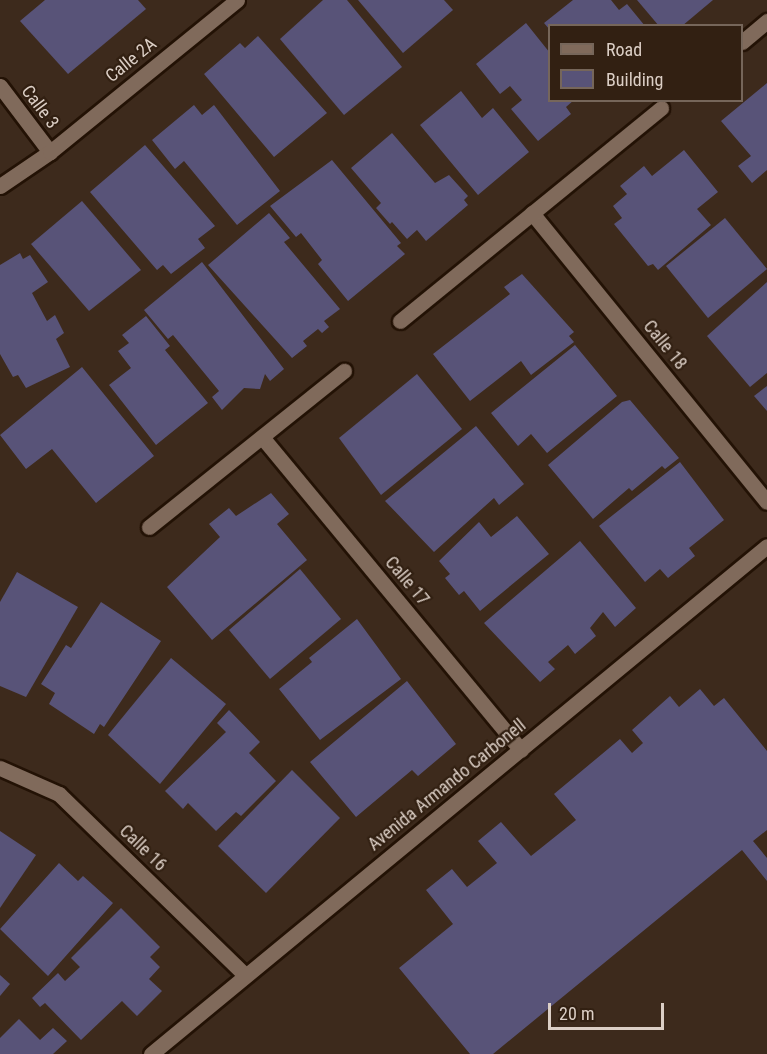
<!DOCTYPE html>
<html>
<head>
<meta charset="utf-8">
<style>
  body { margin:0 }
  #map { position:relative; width:767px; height:1054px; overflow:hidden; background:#3d2a1c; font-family:"Roboto Condensed",sans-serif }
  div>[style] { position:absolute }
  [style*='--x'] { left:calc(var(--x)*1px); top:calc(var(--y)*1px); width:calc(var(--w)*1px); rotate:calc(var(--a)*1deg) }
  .building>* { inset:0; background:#585378 }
  .roads { filter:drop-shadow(2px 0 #231205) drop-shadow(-2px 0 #231205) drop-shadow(0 2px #231205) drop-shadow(0 -2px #231205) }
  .minor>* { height:15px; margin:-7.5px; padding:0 7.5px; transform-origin:7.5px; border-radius:7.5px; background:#806a5b }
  span { translate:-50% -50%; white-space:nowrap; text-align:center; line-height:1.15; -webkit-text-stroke:4.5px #322012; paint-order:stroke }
  .street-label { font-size:18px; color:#dccfc6 }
  .legend { position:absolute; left:548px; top:24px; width:195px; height:78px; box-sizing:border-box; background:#322012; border:2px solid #76665a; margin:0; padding:8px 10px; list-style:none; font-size:18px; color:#dccfc6 }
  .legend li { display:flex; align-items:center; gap:12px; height:30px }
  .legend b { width:30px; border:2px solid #76665a }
  .scale { position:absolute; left:548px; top:1003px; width:116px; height:27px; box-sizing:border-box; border:3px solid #dccfc6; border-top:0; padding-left:8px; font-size:18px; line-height:21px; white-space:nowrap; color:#dccfc6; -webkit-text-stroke:4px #322012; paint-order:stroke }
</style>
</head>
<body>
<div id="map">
  <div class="building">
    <i style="clip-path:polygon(45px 0,138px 0,146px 9px,68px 74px,20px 21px)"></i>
    <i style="clip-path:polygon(323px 0,347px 0,402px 67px,344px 115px,280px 39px)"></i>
    <i style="clip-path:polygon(358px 0,444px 0,453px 10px,403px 53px)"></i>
    <i style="clip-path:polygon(573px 0,611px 0,619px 10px,627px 4px,645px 26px,550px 26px,550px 30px,544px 23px)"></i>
    <i style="clip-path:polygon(637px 0,713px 0,682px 26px,659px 26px)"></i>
    <i style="clip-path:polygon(526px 23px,550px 53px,550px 100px,574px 100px,566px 107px,571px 114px,538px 141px,511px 109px,522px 100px,510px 86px,500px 94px,476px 64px)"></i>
    <i style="clip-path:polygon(258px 36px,327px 113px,274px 157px,204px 74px,240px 43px,245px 48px)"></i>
    <i style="clip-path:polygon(767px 83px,767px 170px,752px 183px,738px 166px,751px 156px,721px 121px)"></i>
    <i style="clip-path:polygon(461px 91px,482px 118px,493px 108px,529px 152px,478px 195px,420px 125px)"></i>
    <i style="clip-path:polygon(194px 105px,202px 115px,214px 105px,280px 191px,237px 225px,184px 161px,175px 169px,152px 140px)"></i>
    <i style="clip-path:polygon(392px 133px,435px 183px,449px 175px,468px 196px,464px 200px,468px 205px,426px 241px,417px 230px,407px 239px,392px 222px,390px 224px,376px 208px,381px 203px,351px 168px)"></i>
    <i style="clip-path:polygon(145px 145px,215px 226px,198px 239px,205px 248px,171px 274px,163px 265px,157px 270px,90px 192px)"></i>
    <i style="clip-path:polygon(684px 150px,718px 192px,697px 209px,711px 225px,658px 270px,653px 264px,648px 266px,614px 224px,622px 218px,613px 206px,627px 194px,620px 186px,644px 166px,652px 176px)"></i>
    <i style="clip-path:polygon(332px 160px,401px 243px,397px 246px,405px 254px,348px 301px,318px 264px,322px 260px,301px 233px,296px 237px,270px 206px)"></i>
    <i style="clip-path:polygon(82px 201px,141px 270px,89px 311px,31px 244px)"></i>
    <i style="clip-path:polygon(269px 213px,290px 238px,284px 242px,340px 309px,324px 321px,329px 327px,322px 333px,318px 329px,303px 341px,307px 346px,292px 358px,208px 265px)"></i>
    <i style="clip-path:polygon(725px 218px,767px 269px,708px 318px,666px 266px)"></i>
    <i style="clip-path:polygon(20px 253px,23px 259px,30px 255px,48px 282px,32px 293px,47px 321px,55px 315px,64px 333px,56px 339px,70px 367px,26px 388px,18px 375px,13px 377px,0 354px,0 265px)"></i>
    <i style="clip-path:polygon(202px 262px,284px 369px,270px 381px,265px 374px,260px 389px,244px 388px,222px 410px,212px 397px,219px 391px,173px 335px,168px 339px,144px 310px)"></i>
    <i style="clip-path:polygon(522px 274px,574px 332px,569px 336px,574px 342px,531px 375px,521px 361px,470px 401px,433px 354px,510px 294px,504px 287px)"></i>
    <i style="clip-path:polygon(767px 282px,767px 373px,750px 387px,707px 336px)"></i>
    <i style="clip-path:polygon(146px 316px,170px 346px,165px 350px,208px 403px,156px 445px,109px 385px,131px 368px,118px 351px,129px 343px,122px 335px)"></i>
    <i style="clip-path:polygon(575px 345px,617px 396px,547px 453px,531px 434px,518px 446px,491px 413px)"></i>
    <i style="clip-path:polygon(82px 367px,154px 456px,96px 503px,52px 449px,26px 469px,0 435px)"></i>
    <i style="clip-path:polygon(417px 374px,462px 429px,381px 495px,339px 438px)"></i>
    <i style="clip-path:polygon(767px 386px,767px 411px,754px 396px)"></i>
    <i style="clip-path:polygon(630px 400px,679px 458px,665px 469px,662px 466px,632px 491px,629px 488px,593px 519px,548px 465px,622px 402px)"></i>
    <i style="clip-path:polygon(476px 426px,524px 484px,499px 505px,494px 498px,434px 552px,385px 501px)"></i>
    <i style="clip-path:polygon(680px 462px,724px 520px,689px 548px,695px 556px,668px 578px,660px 569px,645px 582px,599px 526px)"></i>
    <i style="clip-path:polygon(271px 493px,289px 514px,277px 524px,307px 560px,212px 640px,167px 587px,220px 537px,209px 524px,229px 508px,236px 516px)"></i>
    <i style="clip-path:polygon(517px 516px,549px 554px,480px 611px,464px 591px,459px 595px,445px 578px,450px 574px,439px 561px,479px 522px,491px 537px)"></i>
    <i style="clip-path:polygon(580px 541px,636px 608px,615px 627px,603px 612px,590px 628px,596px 636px,575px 654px,568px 645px,548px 662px,555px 669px,540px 682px,484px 623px)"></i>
    <i style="clip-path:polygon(300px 569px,341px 619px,270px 679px,229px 630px)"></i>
    <i style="clip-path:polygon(17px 572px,78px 607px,26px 697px,0 686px,0 602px)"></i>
    <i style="clip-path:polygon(101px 602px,161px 641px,104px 727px,100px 724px,94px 734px,49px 704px,55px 693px,41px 684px,66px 645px,71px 648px)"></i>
    <i style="clip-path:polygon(357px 619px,401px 679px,320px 740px,279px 689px,312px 662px,309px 658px)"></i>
    <i style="clip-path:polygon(171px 658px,226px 704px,160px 784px,108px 735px)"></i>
    <i style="clip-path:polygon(407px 681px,456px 744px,418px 776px,412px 770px,356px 817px,310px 762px)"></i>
    <i style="clip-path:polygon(700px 689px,714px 706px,724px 698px,767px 751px,767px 830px,753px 841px,767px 858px,767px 881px,742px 850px,493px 1054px,470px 1054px,399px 968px,453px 924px,426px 890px,452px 869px,467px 887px,497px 863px,478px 841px,501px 822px,531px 856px,576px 820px,554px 794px,620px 739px,632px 753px,643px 743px,632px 730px,670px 696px,679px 707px)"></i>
    <i style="clip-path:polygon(229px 710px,260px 742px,249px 753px,276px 781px,241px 816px,236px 812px,216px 831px,188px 803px,183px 809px,165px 791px,226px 732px,217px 723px)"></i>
    <i style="clip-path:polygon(292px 770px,340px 818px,266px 893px,218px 846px)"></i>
    <i style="clip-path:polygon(0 831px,36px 855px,0 908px)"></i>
    <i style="clip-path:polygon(59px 863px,78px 881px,83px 876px,113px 903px,48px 976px,0 929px)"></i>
    <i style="clip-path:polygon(121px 908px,160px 947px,150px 957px,160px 967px,149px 979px,162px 991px,137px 1016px,122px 1001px,81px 1040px,45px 1003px,40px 1007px,32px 998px,58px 973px,65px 981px,80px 967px,71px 958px)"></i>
    <i style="clip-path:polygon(0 975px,10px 984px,0 996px)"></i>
    <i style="clip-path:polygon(19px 1019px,40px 1040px,53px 1028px,67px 1041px,53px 1054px,0 1054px,0 1038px)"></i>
  </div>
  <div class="roads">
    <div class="minor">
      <i style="--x:742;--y:42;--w:33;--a:-40"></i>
      <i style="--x:0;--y:86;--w:83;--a:52.9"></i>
      <i style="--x:0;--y:186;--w:60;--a:-34.2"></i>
      <i style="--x:50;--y:152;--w:241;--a:-39.1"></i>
      <i style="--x:532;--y:213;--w:372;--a:50.9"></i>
      <i style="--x:400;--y:321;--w:337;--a:-39.2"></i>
      <i style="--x:262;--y:437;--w:406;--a:50.4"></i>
      <i style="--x:149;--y:527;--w:250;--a:-38.7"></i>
      <i style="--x:0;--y:768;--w:64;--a:23.8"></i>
      <i style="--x:59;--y:794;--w:260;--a:44.2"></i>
      <i style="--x:151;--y:1054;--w:798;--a:-39.51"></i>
    </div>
  </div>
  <div class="street-label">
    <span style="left:131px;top:60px;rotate:-39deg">Calle 2A</span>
    <span style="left:40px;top:107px;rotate:53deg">Calle 3</span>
    <span style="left:665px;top:345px;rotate:51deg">Calle 18</span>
    <span style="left:407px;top:581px;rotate:50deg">Calle 17</span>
    <span style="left:447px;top:785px;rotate:-39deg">Avenida Armando Carbonell</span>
    <span style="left:143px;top:848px;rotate:44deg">Calle 16</span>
  </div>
  <ul class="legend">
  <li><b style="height:8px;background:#806a5b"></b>Road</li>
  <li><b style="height:16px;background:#585378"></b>Building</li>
  </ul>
  <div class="scale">20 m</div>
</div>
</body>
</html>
